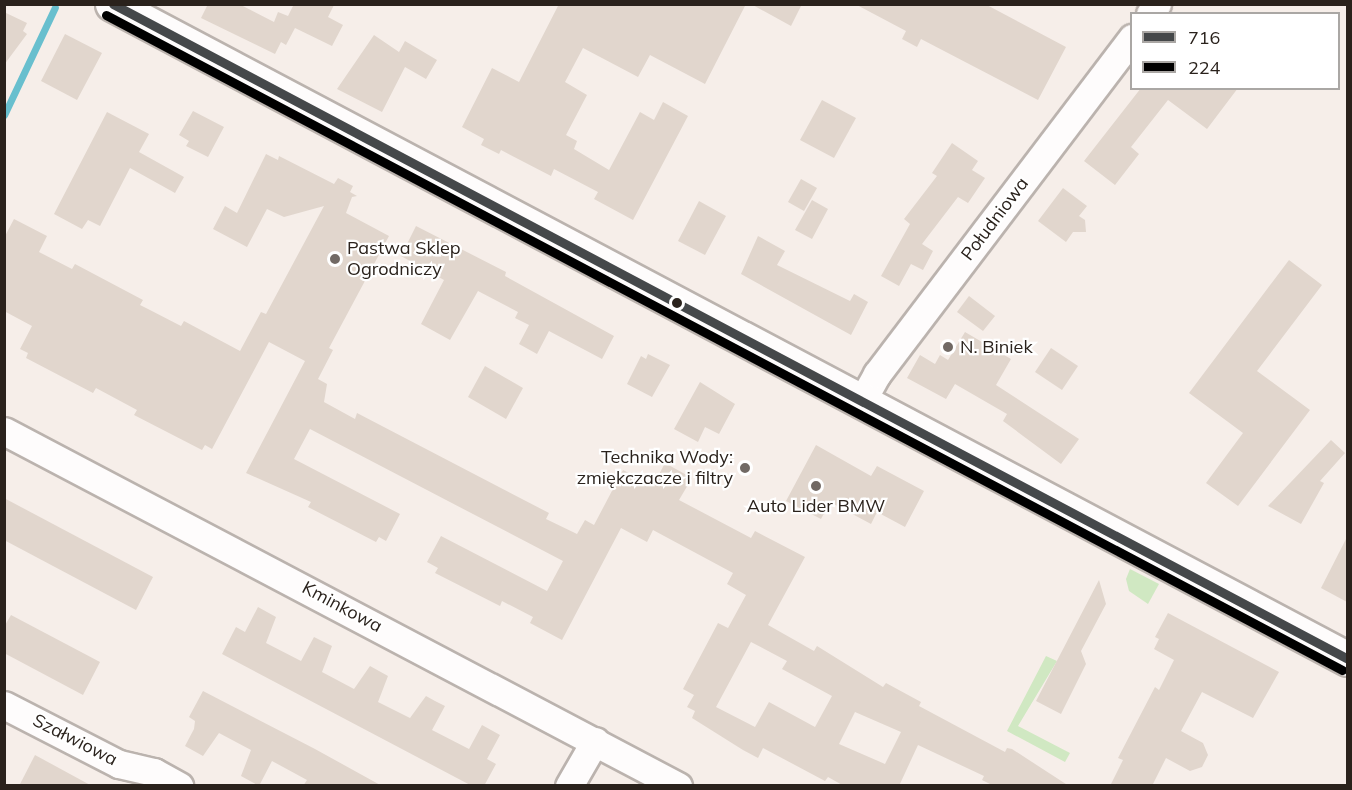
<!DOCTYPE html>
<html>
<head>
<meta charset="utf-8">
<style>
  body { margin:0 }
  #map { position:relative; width:1352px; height:790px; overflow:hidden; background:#f6eee9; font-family:Mulish,sans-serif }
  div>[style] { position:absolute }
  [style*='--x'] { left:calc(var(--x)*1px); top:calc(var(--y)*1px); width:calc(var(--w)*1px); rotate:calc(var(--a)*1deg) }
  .green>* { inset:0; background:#d0e8c2 }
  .stream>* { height:7px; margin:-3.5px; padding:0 3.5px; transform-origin:3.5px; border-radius:3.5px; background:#68bfce }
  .building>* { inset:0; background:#e1d6cd }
  .roads { filter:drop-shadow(2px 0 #bbb3ae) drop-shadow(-2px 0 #bbb3ae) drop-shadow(0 2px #bbb3ae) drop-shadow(0 -2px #bbb3ae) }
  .street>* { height:27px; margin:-13.5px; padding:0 13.5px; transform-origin:13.5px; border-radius:13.5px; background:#fefcfc }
  .secondary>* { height:33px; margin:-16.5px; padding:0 16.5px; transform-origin:16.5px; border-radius:16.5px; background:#fefcfc }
  .bus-1>* { height:9px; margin:-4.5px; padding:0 4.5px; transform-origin:4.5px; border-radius:4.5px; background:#45484a }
  .bus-2>* { height:9px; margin:-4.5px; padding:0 4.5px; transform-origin:4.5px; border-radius:4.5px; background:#000 }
  .dots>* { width:16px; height:16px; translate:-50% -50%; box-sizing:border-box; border:3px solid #fff; border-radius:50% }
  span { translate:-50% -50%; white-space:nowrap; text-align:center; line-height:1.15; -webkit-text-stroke:4.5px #fff; paint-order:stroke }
  .street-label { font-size:18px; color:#2a221c }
  .poi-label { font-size:18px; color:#2a221c }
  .left { translate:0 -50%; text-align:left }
  .right { translate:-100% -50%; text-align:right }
  .frame { position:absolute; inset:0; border:6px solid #2a221c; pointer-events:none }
  .legend { position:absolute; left:1130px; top:12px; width:210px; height:78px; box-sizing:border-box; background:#fff; border:2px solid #aaa7a4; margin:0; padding:8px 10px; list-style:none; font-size:18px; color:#2a221c }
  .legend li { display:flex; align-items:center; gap:12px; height:30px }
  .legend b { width:30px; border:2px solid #aaa7a4 }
</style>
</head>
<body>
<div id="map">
  <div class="green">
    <i style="clip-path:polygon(1130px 569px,1159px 584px,1148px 604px,1129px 591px,1126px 579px)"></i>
    <i style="clip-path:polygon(1046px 656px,1057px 661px,1018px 726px,1070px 753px,1065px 762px,1007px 731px)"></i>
  </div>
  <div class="stream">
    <i style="--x:4;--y:115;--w:119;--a:-64.7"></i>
  </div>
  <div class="building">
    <i style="clip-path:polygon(208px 4px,239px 4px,274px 22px,278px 12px,288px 16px,294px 4px,334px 5px,328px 17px,343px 25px,332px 46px,295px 28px,286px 45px,281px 42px,275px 54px,201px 18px)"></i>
    <i style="clip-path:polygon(559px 4px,746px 4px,705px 84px,650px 55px,638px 77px,583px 48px,565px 82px,587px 95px,566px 135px,577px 141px,574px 149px,609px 170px,640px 112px,654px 120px,663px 102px,688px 116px,633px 220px,594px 199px,598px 192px,554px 169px,551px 176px,501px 150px,499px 154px,481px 145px,484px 139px,462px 127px,492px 68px,519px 82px)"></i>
    <i style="clip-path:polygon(751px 4px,802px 4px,791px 26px)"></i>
    <i style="clip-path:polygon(855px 4px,985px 4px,1066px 47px,1038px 100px,921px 39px,917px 47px,902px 39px,906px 31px)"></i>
    <i style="clip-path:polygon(4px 12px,27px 23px,23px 31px,27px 34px,4px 65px)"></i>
    <i style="clip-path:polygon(65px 34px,102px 53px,77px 100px,41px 81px)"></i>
    <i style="clip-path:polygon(374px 35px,399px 52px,405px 41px,437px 60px,426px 79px,405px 67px,382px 112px,337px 89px)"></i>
    <i style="clip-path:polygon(1141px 88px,1238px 88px,1207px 129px,1168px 100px,1131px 147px,1139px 154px,1115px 185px,1084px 161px)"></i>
    <i style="clip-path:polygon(822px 100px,856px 118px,834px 158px,800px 140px)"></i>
    <i style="clip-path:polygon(193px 111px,224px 127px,208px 157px,186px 146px,189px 141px,179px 135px)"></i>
    <i style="clip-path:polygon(107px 112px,149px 134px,139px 152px,184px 177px,175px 193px,130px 168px,100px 226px,88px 220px,82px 229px,54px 214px)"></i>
    <i style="clip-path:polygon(952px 143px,978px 161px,972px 170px,985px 178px,968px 203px,958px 197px,922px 244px,933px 251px,923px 270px,911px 264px,899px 286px,881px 276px,910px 224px,904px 219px,937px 176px,932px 173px)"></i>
    <i style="clip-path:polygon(evenodd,266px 154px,278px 160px,279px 156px,334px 184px,338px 178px,353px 186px,350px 192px,357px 196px,352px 197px,346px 213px,389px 236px,329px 348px,333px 350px,318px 379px,327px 384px,324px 402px,355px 419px,357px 413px,549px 513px,546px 519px,577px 534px,585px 520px,594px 525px,623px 470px,653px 486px,665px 463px,692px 478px,679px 500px,751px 538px,755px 531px,805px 557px,768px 625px,814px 651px,817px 646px,883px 687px,886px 683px,921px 702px,919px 706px,1005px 752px,1007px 748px,1012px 749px,1069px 786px,994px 786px,982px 780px,984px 776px,918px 745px,899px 786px,844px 786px,828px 777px,825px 781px,763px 748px,758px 758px,743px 750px,692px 718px,695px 711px,687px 707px,694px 695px,683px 689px,718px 623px,728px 628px,746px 595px,727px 584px,733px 573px,653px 530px,647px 542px,621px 528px,562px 640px,530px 623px,533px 617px,502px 601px,500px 606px,435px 573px,438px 568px,427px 562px,441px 536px,547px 591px,563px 561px,310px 429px,294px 459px,400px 514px,386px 541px,379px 537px,376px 542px,308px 507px,311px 502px,246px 473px,305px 361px,269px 342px,212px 449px,205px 445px,202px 450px,134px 415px,137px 410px,96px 388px,93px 393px,26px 358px,28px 353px,20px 349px,32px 326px,4px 311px,4px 238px,14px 219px,47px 236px,39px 252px,72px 269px,75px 264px,143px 300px,140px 305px,148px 309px,181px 326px,184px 321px,240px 351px,261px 312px,266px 314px,324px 206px,284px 217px,267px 209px,247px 247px,213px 229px,225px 206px,237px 213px,266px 154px,751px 642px,787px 661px,782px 669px,832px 696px,815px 727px,769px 702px,755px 727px,716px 707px,751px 642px,266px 154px,855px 712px,901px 732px,885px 764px,839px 744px,855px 712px)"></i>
    <i style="clip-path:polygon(801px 179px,817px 188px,804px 211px,788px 202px)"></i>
    <i style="clip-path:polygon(1063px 188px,1087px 206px,1079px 216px,1085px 220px,1086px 232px,1073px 232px,1066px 242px,1038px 221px)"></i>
    <i style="clip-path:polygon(812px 200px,828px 209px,812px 239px,795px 230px)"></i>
    <i style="clip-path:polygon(699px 201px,726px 216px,705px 255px,678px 241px)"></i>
    <i style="clip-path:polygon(416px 226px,506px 272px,505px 276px,614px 336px,602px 359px,549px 331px,537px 354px,519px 344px,529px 325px,515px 318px,518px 312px,478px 291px,450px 340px,421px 324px,444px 280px,401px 256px)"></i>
    <i style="clip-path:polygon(758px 236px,785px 251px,777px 265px,850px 301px,854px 294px,868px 302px,851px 335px,741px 274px)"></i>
    <i style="clip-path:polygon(1289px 260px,1322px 285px,1257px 371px,1310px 410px,1238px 506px,1206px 483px,1243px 433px,1189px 393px)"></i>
    <i style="clip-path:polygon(969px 296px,995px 316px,983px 331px,957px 312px)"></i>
    <i style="clip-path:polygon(965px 332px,1011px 359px,996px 385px,1079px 439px,1061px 464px,1003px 421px,1007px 414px,955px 384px,946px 399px,907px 378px,920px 355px,935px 364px,940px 355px,948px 360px)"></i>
    <i style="clip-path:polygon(1051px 348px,1078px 366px,1062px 390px,1035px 372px)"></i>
    <i style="clip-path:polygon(648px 354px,670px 365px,652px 397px,627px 384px,641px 356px,646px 359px)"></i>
    <i style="clip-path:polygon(485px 366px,523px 388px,506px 419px,468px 397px)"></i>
    <i style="clip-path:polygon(700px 382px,735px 404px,719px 434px,705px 427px,698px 442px,674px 429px)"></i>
    <i style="clip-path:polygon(1331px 440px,1345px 453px,1320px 481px,1324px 483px,1301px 524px,1268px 506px)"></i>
    <i style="clip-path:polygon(816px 445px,871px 476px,877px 466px,924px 491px,905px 527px,877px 512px,871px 524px,830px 502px,821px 519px,786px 501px)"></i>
    <i style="clip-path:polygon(4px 498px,153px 577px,136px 610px,4px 540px)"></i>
    <i style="clip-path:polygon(1347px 537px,1347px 602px,1321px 588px)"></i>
    <i style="clip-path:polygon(1099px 580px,1106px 604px,1081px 651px,1086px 664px,1061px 714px,1036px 701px)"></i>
    <i style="clip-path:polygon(258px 607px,276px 617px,266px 643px,301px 661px,314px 637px,332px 646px,322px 672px,354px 689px,370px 666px,388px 676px,378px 702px,410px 718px,426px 696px,435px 701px,445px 706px,432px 730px,469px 749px,482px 725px,500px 735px,487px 759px,496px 764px,484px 786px,472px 786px,222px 654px,236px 627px,245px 632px)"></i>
    <i style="clip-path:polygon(1168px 613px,1279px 672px,1253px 718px,1202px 692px,1181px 731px,1203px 743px,1208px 755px,1202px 767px,1190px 771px,1166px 758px,1152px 786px,1110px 786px,1123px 760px,1118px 758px,1155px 687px,1159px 690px,1174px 660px,1154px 649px,1159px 639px,1155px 637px)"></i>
    <i style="clip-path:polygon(11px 615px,100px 662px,83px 695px,4px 653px,4px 627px)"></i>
    <i style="clip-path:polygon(203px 691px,315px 749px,382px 786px,303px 786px,307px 780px,272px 761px,259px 786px,241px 776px,251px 750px,219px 733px,203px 756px,185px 746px,194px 729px,195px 721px,189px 717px)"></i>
    <i style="clip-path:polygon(35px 755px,92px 786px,19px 786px)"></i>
  </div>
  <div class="roads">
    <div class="street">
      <i style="--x:1150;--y:14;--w:12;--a:-55"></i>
      <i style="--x:862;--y:401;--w:31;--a:-61"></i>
      <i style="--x:877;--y:374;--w:422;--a:-52.8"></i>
      <i style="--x:4;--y:431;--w:762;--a:27.78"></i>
      <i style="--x:4;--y:705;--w:129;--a:27.2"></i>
      <i style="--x:119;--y:764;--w:36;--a:13"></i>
      <i style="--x:154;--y:772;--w:29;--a:29"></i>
      <i style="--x:569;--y:786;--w:52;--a:-60"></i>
    </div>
    <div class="secondary">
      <i style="--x:112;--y:4;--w:1399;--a:27.92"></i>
    </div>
  </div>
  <div class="bus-1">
    <i style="--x:113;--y:4;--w:1398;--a:27.94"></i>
  </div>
  <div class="bus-2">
    <i style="--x:106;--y:15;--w:1399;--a:27.92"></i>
  </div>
  <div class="dots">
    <i style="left:335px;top:259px;background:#716964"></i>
    <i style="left:677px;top:303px;background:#2a221c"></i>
    <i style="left:948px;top:347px;background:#716964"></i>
    <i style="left:745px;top:468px;background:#716964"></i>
    <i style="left:816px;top:486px;background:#716964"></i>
  </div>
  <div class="street-label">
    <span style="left:995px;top:219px;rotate:-53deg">Południowa</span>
    <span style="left:342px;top:607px;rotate:28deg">Kminkowa</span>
    <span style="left:75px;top:740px;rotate:27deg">Szałwiowa</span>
  </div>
  <div class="poi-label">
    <span class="left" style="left:347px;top:259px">Pastwa Sklep<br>Ogrodniczy</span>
    <span class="left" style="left:960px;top:347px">N. Biniek</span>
    <span class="right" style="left:733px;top:468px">Technika Wody:<br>zmiękczacze i filtry</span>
    <span style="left:816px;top:506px">Auto Lider BMW</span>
  </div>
  <div class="frame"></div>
  <ul class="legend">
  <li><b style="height:8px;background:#45484a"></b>716</li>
  <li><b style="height:8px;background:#000"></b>224</li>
  </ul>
</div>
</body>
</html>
